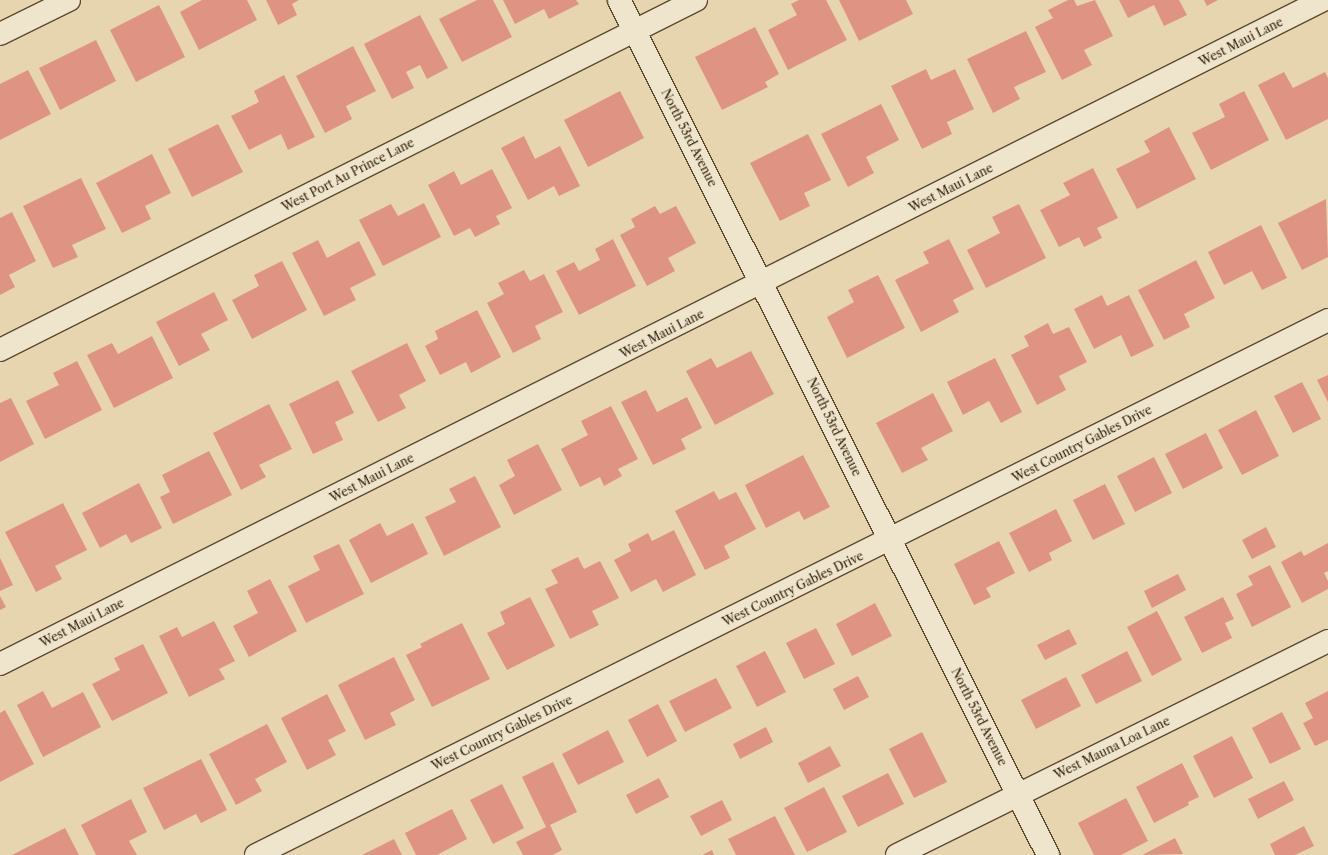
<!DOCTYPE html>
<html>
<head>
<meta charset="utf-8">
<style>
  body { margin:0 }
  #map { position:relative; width:1328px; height:855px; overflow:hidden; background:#e7d5b0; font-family:"Libre Caslon Text",serif }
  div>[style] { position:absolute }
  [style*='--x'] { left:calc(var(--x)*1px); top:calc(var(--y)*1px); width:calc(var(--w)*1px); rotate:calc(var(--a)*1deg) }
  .building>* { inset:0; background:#df9483 }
  .roads { filter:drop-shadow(1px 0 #5c4b30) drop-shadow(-1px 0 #5c4b30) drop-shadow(0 1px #5c4b30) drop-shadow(0 -1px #5c4b30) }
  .street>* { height:22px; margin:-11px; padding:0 11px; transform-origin:11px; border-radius:11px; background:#efe4cc }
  span { translate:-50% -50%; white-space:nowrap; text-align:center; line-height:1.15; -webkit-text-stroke:3.5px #efe4cc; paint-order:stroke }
  .street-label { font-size:12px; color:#2e1d06 }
</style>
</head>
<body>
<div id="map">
  <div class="building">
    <i style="clip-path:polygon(202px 0,247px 0,257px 20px,199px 50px,180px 12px)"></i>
    <i style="clip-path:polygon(266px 0,299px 0,292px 4px,297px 15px,278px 25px)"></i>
    <i style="clip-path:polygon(477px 0,493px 0,512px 37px,462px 62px,439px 19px)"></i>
    <i style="clip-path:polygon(503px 0,576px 0,579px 4px,549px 19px,544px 9px,515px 24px)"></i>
    <i style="clip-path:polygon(799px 0,826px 0,847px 40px,788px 70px,768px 30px,797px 15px,791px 4px)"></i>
    <i style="clip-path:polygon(839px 0,906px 0,913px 14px,859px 41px)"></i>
    <i style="clip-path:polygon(1068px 0,1074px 0,1077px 6px,1095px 0,1113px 36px,1084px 50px,1092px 65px,1062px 80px,1035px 27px,1053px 18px,1048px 10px)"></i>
    <i style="clip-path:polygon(1119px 0,1179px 0,1187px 15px,1164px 26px,1154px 5px,1128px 18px)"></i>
    <i style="clip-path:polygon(1204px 0,1218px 0,1207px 6px)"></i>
    <i style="clip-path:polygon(159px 5px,185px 57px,136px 82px,110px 30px)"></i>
    <i style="clip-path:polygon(420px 15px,448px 68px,427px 79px,420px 65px,406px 72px,414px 88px,392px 99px,364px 44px)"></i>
    <i style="clip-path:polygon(755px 27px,779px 74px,765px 82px,768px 87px,722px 110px,695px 57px)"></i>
    <i style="clip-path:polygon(1026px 31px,1046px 72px,1014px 87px,1020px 99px,993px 113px,967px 59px)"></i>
    <i style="clip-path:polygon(96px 40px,116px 81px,60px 110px,39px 68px)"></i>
    <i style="clip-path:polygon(353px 46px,376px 91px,346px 106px,352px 119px,325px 133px,296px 76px)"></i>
    <i style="clip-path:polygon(926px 69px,931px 80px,955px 69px,974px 109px,947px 122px,952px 134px,922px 149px,891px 86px)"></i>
    <i style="clip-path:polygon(28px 70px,51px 114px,0 140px,0 84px)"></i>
    <i style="clip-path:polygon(1284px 72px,1293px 88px,1325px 72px,1328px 78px,1328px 119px,1286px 140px,1258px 85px)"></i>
    <i style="clip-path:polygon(284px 75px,315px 137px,288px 150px,281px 134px,249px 150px,231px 116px,259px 102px,254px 91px)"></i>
    <i style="clip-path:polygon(620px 91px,644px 138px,588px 167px,564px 120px)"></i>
    <i style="clip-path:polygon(1244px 91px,1269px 140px,1211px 170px,1192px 133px,1225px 117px,1219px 104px)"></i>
    <i style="clip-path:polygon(881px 104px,899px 140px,866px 157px,874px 173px,848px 187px,821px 134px)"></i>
    <i style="clip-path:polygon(218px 124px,243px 172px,192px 197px,168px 149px)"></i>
    <i style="clip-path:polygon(1169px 127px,1196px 179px,1137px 209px,1116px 169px,1150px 152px,1144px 141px)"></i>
    <i style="clip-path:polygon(808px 134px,831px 180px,804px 193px,810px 206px,780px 221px,750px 163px)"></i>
    <i style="clip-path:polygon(524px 136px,535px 159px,560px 146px,580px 186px,559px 196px,554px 186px,528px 200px,501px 148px)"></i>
    <i style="clip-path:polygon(152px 154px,171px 193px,145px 206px,151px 219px,122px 233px,96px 183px)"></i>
    <i style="clip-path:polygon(1093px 168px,1118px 218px,1097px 228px,1102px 238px,1084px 247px,1079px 237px,1059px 247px,1040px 210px,1070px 195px,1063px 183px)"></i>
    <i style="clip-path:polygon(492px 169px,512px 208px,496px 216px,500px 224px,475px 237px,470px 228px,454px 236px,428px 185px,454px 171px,461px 185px)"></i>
    <i style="clip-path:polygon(81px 178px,106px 229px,72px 245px,78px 257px,53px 268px,23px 206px)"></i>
    <i style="clip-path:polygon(1326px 199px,1328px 257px,1302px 270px,1278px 223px)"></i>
    <i style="clip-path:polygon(424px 203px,441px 237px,383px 266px,359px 220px,391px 204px,398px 216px)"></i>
    <i style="clip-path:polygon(1019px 204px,1046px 258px,986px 288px,967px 250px,1000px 233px,992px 217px)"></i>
    <i style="clip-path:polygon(655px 206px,660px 214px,676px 206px,696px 243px,668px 258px,675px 271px,647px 286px,620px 235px,635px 227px,631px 219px)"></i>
    <i style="clip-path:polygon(12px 212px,36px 261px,9px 275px,15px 287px,0 295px,0 218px)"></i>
    <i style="clip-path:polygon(1261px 225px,1287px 278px,1262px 290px,1252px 271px,1224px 285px,1208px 252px)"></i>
    <i style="clip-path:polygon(613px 239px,636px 286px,579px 315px,556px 271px,574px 262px,579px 271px,600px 260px,595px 249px)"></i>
    <i style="clip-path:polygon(949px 239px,974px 289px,953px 300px,959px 312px,921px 332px,895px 280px,929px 263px,923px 252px)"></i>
    <i style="clip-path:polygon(318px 240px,327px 258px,359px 241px,376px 275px,350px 288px,356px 300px,324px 316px,292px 253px)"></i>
    <i style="clip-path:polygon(1196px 260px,1215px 298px,1184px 314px,1190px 327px,1164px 340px,1138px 290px)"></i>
    <i style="clip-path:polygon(282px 261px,307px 310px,252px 339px,232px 300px,259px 286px,254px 275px)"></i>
    <i style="clip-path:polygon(524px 270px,530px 281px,544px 274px,563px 312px,535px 326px,541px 339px,513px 353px,487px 303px,504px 294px,498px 283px)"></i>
    <i style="clip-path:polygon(878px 275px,905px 328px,847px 358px,827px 317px,854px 302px,848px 290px)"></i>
    <i style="clip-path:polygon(214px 292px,228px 320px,201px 334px,210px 350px,179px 366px,156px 322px)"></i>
    <i style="clip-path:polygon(1102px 295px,1107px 306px,1129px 295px,1154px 346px,1131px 357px,1121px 335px,1094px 349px,1074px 309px)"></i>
    <i style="clip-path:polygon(477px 310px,501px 357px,471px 373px,466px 362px,440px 375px,425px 346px,438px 339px,435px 331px)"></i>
    <i style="clip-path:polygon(1048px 323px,1053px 334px,1069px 327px,1087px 362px,1059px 376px,1066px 390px,1037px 405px,1011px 355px,1029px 346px,1024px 336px)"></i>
    <i style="clip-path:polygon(152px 336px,173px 378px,114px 408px,87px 355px,112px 343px,118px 354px)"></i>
    <i style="clip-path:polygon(407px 343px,426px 381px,399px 395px,406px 408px,378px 422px,351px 371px)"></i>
    <i style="clip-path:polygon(751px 351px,774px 394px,715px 425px,686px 371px,711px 358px,717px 368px)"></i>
    <i style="clip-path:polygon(995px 358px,1022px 412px,1001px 423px,989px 401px,963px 415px,947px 382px)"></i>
    <i style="clip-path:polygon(77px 361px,102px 410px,45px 439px,26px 401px,59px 385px,53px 373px)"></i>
    <i style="clip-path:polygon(1328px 375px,1328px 402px,1317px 380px)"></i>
    <i style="clip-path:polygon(338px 380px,354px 413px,335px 422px,343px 440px,313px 454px,289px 404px)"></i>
    <i style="clip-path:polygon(1302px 382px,1321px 419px,1293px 433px,1274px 396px)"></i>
    <i style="clip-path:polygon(646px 390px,657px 412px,687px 397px,702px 428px,681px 439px,686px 449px,653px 465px,621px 402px)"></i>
    <i style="clip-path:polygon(933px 393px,953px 431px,921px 448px,928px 460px,902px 473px,876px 423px)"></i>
    <i style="clip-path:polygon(11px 398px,34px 444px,0 462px,0 403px)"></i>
    <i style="clip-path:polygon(269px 404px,292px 449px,259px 465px,266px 477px,241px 490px,213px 433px)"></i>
    <i style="clip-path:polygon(611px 406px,638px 459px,618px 469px,622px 476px,604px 486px,600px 477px,580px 487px,561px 449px,588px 435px,581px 421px)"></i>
    <i style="clip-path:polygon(1256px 410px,1279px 456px,1242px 475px,1218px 430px)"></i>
    <i style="clip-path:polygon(1206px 433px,1223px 468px,1183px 489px,1165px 454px)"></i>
    <i style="clip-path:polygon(538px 444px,562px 490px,514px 515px,499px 485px,515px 476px,507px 460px)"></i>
    <i style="clip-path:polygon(209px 451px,232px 495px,173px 524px,160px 497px,170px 492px,162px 475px)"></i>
    <i style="clip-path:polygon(803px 455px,830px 507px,804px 520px,799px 511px,766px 528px,745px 485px)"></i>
    <i style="clip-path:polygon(1154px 457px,1172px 493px,1135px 512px,1117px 476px)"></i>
    <i style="clip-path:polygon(475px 476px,501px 527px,444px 556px,425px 517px,456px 502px,449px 489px)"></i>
    <i style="clip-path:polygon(139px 483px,162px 528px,131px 543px,126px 534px,100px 548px,82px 513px)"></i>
    <i style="clip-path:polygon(1105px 484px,1125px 524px,1093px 540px,1073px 500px)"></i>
    <i style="clip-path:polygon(714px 491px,719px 500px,736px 492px,756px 529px,724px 546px,730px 558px,705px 570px,675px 511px)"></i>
    <i style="clip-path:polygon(63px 503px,87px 550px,55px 566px,62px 579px,36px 592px,5px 532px)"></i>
    <i style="clip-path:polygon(1056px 509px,1072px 541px,1049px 553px,1052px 560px,1029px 572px,1009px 533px)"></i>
    <i style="clip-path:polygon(380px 523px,387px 536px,413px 523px,428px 554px,371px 583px,349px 540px)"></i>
    <i style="clip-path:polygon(1266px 527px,1276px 547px,1252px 559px,1242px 540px)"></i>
    <i style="clip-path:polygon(674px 530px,696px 575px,663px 592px,656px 579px,631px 592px,614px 560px,631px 551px,628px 544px,648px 533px,652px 541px)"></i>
    <i style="clip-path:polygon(999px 541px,1015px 573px,986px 588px,991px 597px,974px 605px,954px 564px)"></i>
    <i style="clip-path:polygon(1328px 543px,1328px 571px,1324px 573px,1328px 581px,1328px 589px,1302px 603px,1281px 562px,1301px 551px,1304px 556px)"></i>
    <i style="clip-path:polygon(339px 544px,364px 594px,306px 623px,288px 586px,320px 570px,313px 556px)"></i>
    <i style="clip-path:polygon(578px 557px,584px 569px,600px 561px,619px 598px,592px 611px,599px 625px,570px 639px,545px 589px,558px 583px,551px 570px)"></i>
    <i style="clip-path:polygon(0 558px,13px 585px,0 591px)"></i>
    <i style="clip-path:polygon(1270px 565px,1291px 607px,1252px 627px,1236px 594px,1253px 585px,1248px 576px)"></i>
    <i style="clip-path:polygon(1178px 574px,1186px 590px,1152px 608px,1144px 591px)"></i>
    <i style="clip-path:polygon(270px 579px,297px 631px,249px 657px,233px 626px,258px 613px,247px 591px)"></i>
    <i style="clip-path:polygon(0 596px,6px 607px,0 610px)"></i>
    <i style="clip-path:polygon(530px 597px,555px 646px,507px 670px,487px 633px,505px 624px,500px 612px)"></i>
    <i style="clip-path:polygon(1223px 597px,1234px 619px,1225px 623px,1232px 638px,1202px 653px,1184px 617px)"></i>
    <i style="clip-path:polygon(875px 603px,892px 636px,852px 656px,836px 624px)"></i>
    <i style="clip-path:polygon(1157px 611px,1182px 660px,1152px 676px,1127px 627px)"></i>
    <i style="clip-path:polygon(214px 621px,235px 661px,219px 669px,225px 679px,189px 697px,159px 636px,177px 627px,182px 637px)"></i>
    <i style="clip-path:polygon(462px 623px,490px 679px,432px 707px,406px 655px,422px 647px,420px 644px)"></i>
    <i style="clip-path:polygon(816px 628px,835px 664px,804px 679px,786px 643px)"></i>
    <i style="clip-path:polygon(1069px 629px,1077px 644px,1045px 660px,1037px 645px)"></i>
    <i style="clip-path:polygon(143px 644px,168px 693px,112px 721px,92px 684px,120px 670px,114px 658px)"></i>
    <i style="clip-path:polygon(765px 651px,786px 692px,757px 707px,736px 666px)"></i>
    <i style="clip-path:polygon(1127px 651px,1142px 681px,1096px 704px,1081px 675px)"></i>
    <i style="clip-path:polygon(394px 657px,415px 700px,390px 713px,396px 725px,365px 740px,338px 685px)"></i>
    <i style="clip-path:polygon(858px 676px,869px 697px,844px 710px,833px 689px)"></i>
    <i style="clip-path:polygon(1066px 677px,1081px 706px,1036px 729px,1021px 700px)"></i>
    <i style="clip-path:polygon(716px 678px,732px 708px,685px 732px,669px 701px)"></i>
    <i style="clip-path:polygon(43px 691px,52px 708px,83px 692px,101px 727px,43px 757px,17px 705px)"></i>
    <i style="clip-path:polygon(1328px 691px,1328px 740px,1315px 746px,1303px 723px,1313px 718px,1305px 703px)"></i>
    <i style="clip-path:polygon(327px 694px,346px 731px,328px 740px,336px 755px,307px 770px,281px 718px)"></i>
    <i style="clip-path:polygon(658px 704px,677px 741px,647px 757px,628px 720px)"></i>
    <i style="clip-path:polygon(5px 710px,34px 764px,0 782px,0 713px)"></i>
    <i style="clip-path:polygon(1282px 712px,1301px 749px,1270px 764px,1252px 728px)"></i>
    <i style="clip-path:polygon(267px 724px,287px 762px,255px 779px,262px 791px,236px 805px,209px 754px)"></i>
    <i style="clip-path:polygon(766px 727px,773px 742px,740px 759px,733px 744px)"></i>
    <i style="clip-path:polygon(608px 730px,624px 762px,578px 785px,562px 754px)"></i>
    <i style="clip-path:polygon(922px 732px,947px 782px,914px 798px,889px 749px)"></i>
    <i style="clip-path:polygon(1232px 736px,1253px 778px,1214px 798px,1193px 756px)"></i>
    <i style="clip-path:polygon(830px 746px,841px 766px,808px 783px,798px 763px)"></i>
    <i style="clip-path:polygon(201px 759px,227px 810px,201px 823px,196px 814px,164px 830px,143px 788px)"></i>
    <i style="clip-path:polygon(553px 762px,577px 812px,550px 825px,562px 850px,553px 855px,523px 855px,516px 842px,546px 827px,522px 777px)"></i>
    <i style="clip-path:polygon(1182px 763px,1199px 797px,1188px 802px,1189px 805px,1154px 823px,1136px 787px)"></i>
    <i style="clip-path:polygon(888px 773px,904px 804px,858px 827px,842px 796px)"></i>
    <i style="clip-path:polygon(659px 778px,669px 797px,636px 814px,626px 795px)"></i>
    <i style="clip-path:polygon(1284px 781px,1294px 800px,1258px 819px,1248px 799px)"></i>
    <i style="clip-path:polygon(502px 784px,524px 828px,493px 844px,470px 800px)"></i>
    <i style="clip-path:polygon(824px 787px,847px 832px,807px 852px,784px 808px)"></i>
    <i style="clip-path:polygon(1126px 798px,1148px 841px,1121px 855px,1094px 855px,1078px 823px)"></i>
    <i style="clip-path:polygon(131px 799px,147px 832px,129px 841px,137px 855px,96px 855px,81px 825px)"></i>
    <i style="clip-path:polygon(722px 800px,732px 820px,701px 836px,690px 816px)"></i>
    <i style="clip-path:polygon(452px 809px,467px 839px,437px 855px,416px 855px,405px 833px)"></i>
    <i style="clip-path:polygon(775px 816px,795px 855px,736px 855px,728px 839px)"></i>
    <i style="clip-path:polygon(1304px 826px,1314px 846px,1295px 855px,1275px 855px,1270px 844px)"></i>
    <i style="clip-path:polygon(65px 828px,79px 855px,12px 855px)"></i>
    <i style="clip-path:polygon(1175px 838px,1183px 854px,1142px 855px)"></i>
    <i style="clip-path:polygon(394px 839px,402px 855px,362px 855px)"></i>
    <i style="clip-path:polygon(712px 850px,714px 855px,702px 855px)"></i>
  </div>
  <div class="roads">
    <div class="street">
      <i style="--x:619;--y:0;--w:957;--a:63.35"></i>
      <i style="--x:0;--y:34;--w:77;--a:-26.2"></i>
      <i style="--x:0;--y:350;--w:779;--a:-26.7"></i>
      <i style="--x:0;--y:664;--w:1480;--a:-26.65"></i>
      <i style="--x:256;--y:855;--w:1198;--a:-26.52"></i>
      <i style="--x:897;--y:855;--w:481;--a:-26.4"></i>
    </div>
  </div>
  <div class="street-label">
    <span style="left:1241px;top:42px;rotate:-27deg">West Maui Lane</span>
    <span style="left:689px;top:138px;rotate:63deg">North 53rd Avenue</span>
    <span style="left:348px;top:175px;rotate:-27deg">West Port Au Prince Lane</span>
    <span style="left:951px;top:188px;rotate:-27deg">West Maui Lane</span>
    <span style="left:662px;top:334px;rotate:-27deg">West Maui Lane</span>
    <span style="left:834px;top:427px;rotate:64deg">North 53rd Avenue</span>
    <span style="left:1082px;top:444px;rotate:-27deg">West Country Gables Drive</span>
    <span style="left:372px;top:478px;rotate:-27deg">West Maui Lane</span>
    <span style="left:793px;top:589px;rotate:-26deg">West Country Gables Drive</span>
    <span style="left:82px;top:623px;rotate:-27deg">West Maui Lane</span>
    <span style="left:979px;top:717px;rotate:63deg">North 53rd Avenue</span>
    <span style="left:502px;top:733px;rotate:-26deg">West Country Gables Drive</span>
    <span style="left:1112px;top:748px;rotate:-26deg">West Mauna Loa Lane</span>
  </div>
</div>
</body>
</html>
